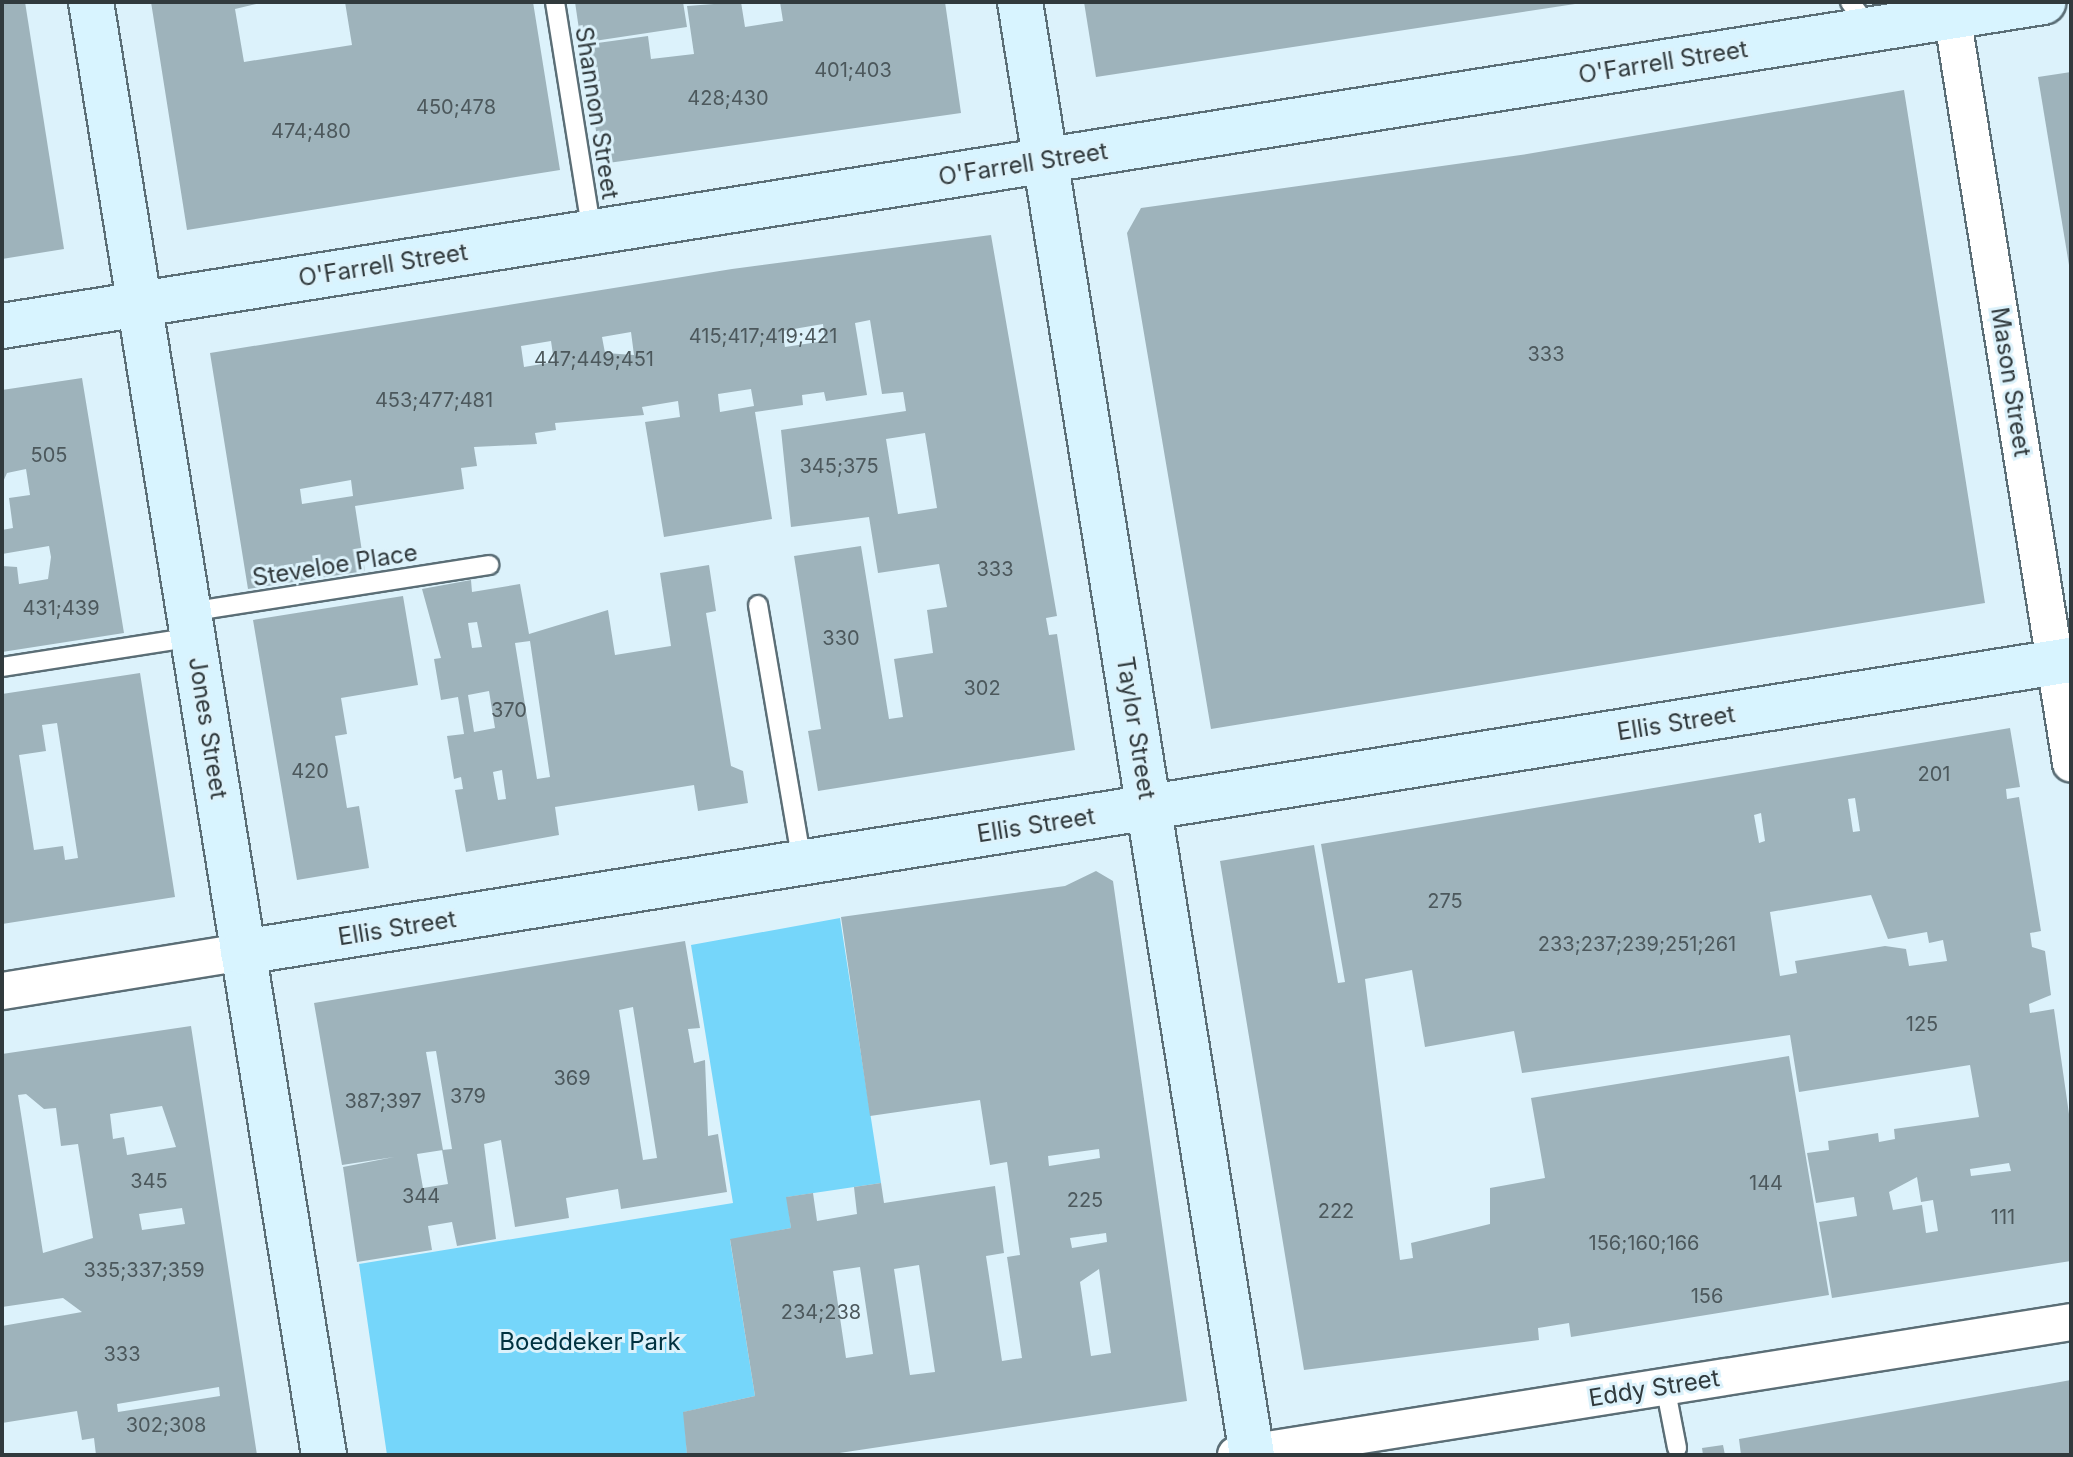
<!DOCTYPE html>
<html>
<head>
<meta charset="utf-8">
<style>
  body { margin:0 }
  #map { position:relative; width:2073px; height:1457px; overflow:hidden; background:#dcf2fb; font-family:Inter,sans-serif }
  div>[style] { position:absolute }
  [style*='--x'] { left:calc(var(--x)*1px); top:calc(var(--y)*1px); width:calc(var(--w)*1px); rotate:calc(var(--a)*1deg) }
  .green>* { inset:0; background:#75d6fa }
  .building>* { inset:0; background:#9eb3bb }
  .roads { filter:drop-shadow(2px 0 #5b6e76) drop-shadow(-2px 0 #5b6e76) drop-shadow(0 2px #5b6e76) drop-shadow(0 -2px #5b6e76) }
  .lane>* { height:18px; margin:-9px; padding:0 9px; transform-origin:9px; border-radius:9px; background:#fff }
  .street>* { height:36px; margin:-18px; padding:0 18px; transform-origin:18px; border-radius:18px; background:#fff }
  .secondary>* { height:44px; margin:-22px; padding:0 22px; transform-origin:22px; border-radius:22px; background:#d8f4ff }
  span { translate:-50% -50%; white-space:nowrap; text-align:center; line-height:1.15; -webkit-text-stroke:6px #dcf2fb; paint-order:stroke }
  .number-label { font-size:20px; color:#4c585c }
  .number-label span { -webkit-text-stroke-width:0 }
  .street-label { font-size:24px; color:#313a3d }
  .park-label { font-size:24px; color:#013240 }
  .frame { position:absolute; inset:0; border:4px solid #313a3d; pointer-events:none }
</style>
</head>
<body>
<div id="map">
  <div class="green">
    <i style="clip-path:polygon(840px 918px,881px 1183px,787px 1197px,791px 1228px,730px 1240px,755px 1396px,684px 1412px,687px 1454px,387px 1455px,359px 1264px,733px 1203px,691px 945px)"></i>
  </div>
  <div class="building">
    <i style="clip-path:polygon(2px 2px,25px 2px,64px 249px,2px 259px)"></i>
    <i style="clip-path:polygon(151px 2px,265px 2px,235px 9px,244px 62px,352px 45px,345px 2px,533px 2px,560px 170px,187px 230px)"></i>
    <i style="clip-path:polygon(575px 2px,683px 2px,687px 27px,581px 43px)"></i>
    <i style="clip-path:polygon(741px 2px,745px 27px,783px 21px,780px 2px,945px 2px,961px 113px,601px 164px,583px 45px,648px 36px,651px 59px,694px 54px,687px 6px)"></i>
    <i style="clip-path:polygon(1084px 2px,1575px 2px,1575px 4px,1096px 77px)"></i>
    <i style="clip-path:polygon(2071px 72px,2071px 265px,2069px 265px,2038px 77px)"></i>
    <i style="clip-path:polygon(1904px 90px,1985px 603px,1211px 729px,1127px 233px,1141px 208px,1527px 154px)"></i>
    <i style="clip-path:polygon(evenodd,991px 235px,1057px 616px,1046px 618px,1049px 635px,1057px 634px,1075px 750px,818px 791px,808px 731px,821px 729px,794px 556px,861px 546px,889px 719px,903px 717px,894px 659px,933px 653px,927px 610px,947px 607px,939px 564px,878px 573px,869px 517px,791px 527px,781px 430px,906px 411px,903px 392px,882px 394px,870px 320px,855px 323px,867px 395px,826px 401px,824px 392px,802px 395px,803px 405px,755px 412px,772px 519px,664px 537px,645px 422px,680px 417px,678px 401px,642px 407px,644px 415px,555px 423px,556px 430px,535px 433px,537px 444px,474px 447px,477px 466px,461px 468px,464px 489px,355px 506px,365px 571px,248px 589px,210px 353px,732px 269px,991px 235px,823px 324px,825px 341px,785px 347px,782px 331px,823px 324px,991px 235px,631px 332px,634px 355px,605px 353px,602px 337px,631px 332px,991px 235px,551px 341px,554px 362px,524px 367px,521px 346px,551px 341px,991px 235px,751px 389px,754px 406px,720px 412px,718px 394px,751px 389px,991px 235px,925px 433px,937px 508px,898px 514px,886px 439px,925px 433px,991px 235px,351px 480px,353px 496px,302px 504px,300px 489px,351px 480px)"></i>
    <i style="clip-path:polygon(82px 378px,124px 633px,2px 652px,2px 566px,17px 567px,19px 584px,48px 579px,51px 557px,49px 546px,2px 554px,2px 530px,13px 528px,9px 498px,30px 495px,26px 469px,7px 473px,2px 484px,2px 390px)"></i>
    <i style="clip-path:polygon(evenodd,709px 565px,716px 611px,706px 613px,731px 766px,743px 771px,748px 803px,698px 811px,694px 785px,555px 807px,559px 835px,466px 852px,455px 790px,463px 789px,461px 777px,454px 779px,447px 736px,464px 734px,458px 697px,441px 700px,434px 659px,441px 658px,422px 589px,471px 580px,472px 592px,520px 584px,529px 634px,608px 610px,615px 655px,671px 646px,660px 573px,709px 565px,477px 622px,482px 647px,472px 648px,468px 623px,477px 622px,709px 565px,530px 641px,550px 777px,537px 779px,515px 643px,530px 641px,709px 565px,489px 691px,495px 728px,474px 732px,468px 695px,489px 691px,709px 565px,502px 770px,506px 799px,498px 800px,493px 772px,502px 770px)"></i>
    <i style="clip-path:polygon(403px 596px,418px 685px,341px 698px,347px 734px,335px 736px,347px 808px,359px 806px,369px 868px,297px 880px,253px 620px)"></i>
    <i style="clip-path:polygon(evenodd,140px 673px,175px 897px,2px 924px,2px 694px,140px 673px,57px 723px,78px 858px,65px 860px,63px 846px,34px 850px,19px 755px,46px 751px,42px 725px,57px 723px)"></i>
    <i style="clip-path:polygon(evenodd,2010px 728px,2020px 787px,2006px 789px,2007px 799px,2019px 797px,2041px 931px,2030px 933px,2032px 947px,2045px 951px,2051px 995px,2029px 1004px,2030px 1013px,2054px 1009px,2071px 1128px,2071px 1261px,1832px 1298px,1819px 1222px,1857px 1216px,1854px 1197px,1816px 1203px,1807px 1153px,1829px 1150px,1828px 1141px,1878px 1133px,1879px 1142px,1895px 1139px,1894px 1129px,1979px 1117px,1970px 1065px,1799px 1092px,1790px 1035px,1522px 1073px,1514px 1031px,1425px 1047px,1412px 970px,1365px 979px,1400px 1260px,1413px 1258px,1411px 1243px,1490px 1224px,1490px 1188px,1545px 1178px,1531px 1098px,1789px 1056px,1829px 1295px,1571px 1337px,1569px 1323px,1538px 1328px,1539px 1340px,1304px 1370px,1220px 861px,1314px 845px,1338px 983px,1345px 982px,1321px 844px,2010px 728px,1855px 798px,1860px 831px,1853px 832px,1848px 799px,1855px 798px,2010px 728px,1761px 813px,1765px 841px,1759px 843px,1754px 815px,1761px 813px,2010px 728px,1871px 895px,1888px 939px,1927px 932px,1929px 943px,1943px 940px,1947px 961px,1909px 966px,1906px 949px,1885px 946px,1795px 961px,1797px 973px,1780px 976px,1770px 912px,1871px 895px,2010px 728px,2009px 1163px,2011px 1171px,1971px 1176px,1970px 1169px,2009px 1163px,2010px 728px,1917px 1177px,1921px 1202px,1933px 1200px,1938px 1231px,1926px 1233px,1922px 1205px,1893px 1210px,1889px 1192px,1917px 1177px)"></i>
    <i style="clip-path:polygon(evenodd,1096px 871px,1113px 881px,1187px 1401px,826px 1455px,687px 1455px,683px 1412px,755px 1396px,730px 1239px,791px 1228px,786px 1197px,813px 1193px,817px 1221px,857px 1214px,854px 1187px,881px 1183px,884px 1203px,995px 1186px,1004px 1253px,986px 1256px,1002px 1361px,1022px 1358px,1007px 1257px,1020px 1255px,1007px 1162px,990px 1165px,980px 1100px,870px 1116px,841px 917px,1065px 886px,1096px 871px,1099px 1149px,1100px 1158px,1049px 1166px,1048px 1156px,1099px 1149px,1096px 871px,1106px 1233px,1107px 1242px,1072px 1248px,1070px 1238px,1106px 1233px,1096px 871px,919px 1265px,935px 1372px,910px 1375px,894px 1269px,919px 1265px,1096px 871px,860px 1267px,873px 1354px,846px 1358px,833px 1271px,860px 1267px,1096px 871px,1099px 1269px,1111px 1353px,1091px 1356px,1080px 1282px,1099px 1269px)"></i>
    <i style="clip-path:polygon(evenodd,685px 941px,700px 1028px,688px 1029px,694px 1063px,705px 1060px,708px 1136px,718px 1134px,727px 1192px,621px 1209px,618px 1189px,566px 1198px,569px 1218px,515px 1227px,501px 1140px,484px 1144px,496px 1239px,457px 1246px,452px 1222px,428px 1226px,432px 1250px,357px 1262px,343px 1167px,394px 1157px,342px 1165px,314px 1003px,685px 941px,633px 1007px,657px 1158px,643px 1160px,619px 1010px,633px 1007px,685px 941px,436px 1051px,452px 1149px,442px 1150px,448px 1184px,423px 1188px,417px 1154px,443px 1150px,426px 1052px,436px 1051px)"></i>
    <i style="clip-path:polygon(evenodd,191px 1026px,257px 1455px,96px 1455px,94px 1438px,82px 1440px,77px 1411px,2px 1423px,2px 1326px,82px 1312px,63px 1298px,2px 1307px,2px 1054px,191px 1026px,26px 1094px,44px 1109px,56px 1108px,61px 1146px,78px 1144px,93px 1238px,43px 1253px,18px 1095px,26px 1094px,191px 1026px,162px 1106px,176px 1147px,127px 1155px,124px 1137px,113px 1139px,110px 1114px,162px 1106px,191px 1026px,182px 1208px,185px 1224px,142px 1230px,139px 1214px,182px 1208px,191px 1026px,219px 1387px,220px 1396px,118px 1412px,117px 1404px,219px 1387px)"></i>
    <i style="clip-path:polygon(2071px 1380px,2071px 1455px,1741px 1455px,1739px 1439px)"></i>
    <i style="clip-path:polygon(1723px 1445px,1725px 1455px,1703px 1455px,1702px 1448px)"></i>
  </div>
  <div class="roads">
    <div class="lane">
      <i style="--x:555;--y:2;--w:233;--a:80.9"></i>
      <i style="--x:1850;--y:2;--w:34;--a:53"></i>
      <i style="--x:758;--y:605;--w:261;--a:80.3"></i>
      <i style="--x:189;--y:612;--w:304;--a:-8.9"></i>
      <i style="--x:2;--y:667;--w:193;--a:-8.9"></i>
      <i style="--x:1665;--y:1386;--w:63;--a:79"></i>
    </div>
    <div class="street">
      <i style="--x:1950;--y:2;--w:771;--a:80.97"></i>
      <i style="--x:2;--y:991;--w:244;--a:-9.2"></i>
      <i style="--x:1236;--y:1455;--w:846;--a:-9.05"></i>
    </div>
    <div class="secondary">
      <i style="--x:91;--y:2;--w:1472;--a:80.89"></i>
      <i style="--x:1020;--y:2;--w:1471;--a:80.93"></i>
      <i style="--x:2;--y:326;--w:2067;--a:-9.02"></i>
      <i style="--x:243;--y:952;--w:1851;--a:-9.08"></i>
    </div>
  </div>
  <div class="number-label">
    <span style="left:853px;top:70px">401;403</span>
    <span style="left:728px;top:98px">428;430</span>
    <span style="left:456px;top:107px">450;478</span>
    <span style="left:311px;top:131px">474;480</span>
    <span style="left:763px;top:336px">415;417;419;421</span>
    <span style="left:1546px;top:354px">333</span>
    <span style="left:594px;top:359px">447;449;451</span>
    <span style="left:434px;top:400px">453;477;481</span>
    <span style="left:49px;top:455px">505</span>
    <span style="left:839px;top:466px">345;375</span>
    <span style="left:995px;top:569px">333</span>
    <span style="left:61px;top:608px">431;439</span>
    <span style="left:841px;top:638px">330</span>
    <span style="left:982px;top:688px">302</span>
    <span style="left:509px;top:710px">370</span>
    <span style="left:310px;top:771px">420</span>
    <span style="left:1934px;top:774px">201</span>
    <span style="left:1445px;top:901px">275</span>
    <span style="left:1637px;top:944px">233;237;239;251;261</span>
    <span style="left:1922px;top:1024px">125</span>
    <span style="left:572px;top:1078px">369</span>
    <span style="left:468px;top:1096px">379</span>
    <span style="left:383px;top:1101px">387;397</span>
    <span style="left:149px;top:1181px">345</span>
    <span style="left:1766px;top:1183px">144</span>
    <span style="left:421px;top:1196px">344</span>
    <span style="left:1085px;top:1200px">225</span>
    <span style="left:1336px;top:1211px">222</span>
    <span style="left:2003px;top:1217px">111</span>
    <span style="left:1644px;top:1243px">156;160;166</span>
    <span style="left:144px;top:1270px">335;337;359</span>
    <span style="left:1707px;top:1296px">156</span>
    <span style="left:821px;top:1312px">234;238</span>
    <span style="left:122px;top:1354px">333</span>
    <span style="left:166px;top:1425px">302;308</span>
  </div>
  <div class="street-label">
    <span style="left:1663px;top:62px;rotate:-9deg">O'Farrell Street</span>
    <span style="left:597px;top:113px;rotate:81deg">Shannon Street</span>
    <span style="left:1023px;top:164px;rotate:-9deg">O'Farrell Street</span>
    <span style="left:383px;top:265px;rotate:-9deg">O'Farrell Street</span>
    <span style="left:2011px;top:382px;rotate:81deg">Mason Street</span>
    <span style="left:335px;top:565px;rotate:-9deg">Steveloe Place</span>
    <span style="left:1676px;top:723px;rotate:-9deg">Ellis Street</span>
    <span style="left:208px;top:728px;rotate:81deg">Jones Street</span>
    <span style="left:1136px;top:728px;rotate:81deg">Taylor Street</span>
    <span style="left:1036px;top:825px;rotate:-9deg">Ellis Street</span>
    <span style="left:397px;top:928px;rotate:-9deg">Ellis Street</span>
    <span style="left:1654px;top:1388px;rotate:-9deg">Eddy Street</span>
  </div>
  <div class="park-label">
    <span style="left:590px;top:1342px">Boeddeker Park</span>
  </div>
  <div class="frame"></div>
</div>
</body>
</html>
